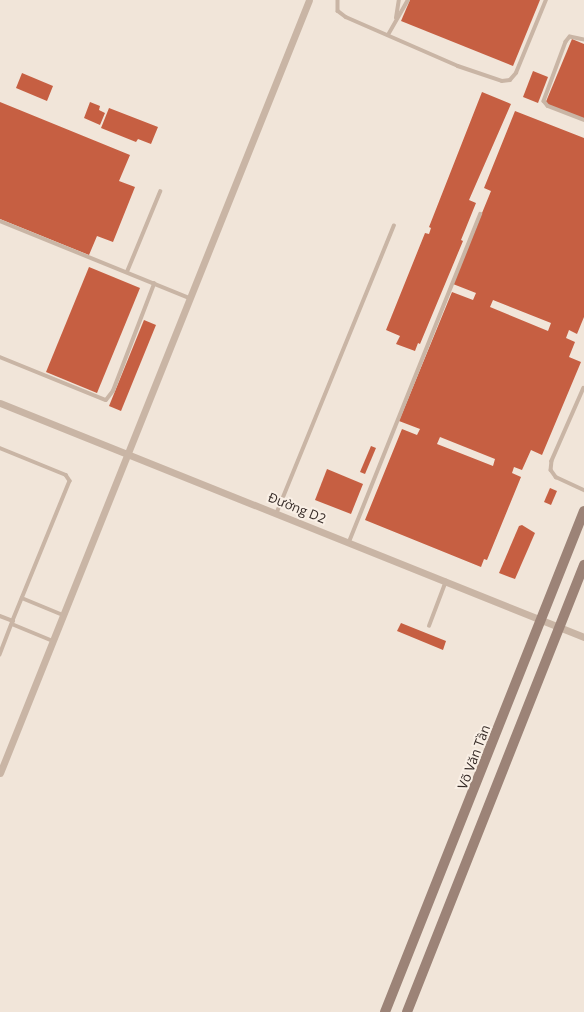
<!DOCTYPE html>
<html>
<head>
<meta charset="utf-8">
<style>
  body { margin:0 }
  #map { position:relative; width:584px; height:1012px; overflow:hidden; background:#f1e5d9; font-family:"Open Sans",sans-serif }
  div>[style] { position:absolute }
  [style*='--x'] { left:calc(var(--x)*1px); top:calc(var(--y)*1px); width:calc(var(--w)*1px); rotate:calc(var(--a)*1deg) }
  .building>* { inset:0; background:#c65f42 }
  .lane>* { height:3.5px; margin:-1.75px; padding:0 1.75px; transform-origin:1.75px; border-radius:1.75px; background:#c9b5a5 }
  .street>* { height:7px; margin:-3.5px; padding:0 3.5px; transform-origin:3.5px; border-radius:3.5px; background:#c9b5a5 }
  .secondary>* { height:10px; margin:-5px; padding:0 5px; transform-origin:5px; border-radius:5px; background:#9c8377 }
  span { translate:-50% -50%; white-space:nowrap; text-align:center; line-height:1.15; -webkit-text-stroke:4px #f9efe5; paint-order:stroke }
  .street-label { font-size:13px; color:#352a26 }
</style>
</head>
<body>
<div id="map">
  <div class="building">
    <i style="clip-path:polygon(410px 0,540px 0,513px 66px,401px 21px)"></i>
    <i style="clip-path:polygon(572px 39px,584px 44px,584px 119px,545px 104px)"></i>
    <i style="clip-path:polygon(533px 71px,548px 77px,538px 103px,523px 97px)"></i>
    <i style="clip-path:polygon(22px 73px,53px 86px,47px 101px,16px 88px)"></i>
    <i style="clip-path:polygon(482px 92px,511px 104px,469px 200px,476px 203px,461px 240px,463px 241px,420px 344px,418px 343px,415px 351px,396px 344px,400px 336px,386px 330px,425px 233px,429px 234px,431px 228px,429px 227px)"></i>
    <i style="clip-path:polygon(0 102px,130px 155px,119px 181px,135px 187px,113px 242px,97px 236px,89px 255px,0 219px)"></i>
    <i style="clip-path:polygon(90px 102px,100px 106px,99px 110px,105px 113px,100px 125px,84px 118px)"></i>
    <i style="clip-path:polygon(109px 108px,158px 127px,151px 144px,138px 139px,136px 142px,101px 128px)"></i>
    <i style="clip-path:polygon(evenodd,515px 111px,584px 138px,584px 317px,577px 334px,569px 330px,566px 338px,575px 342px,569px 357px,581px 362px,542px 455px,531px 450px,522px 470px,514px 467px,512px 473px,521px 477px,487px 560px,484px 559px,481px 567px,365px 520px,402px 429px,417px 435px,420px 429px,399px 421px,452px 292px,473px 300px,476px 293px,453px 284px,491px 191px,484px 188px,515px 111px,493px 300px,551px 323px,548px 331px,490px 307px,493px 300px,515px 111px,440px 437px,495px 459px,493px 466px,437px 444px,440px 437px)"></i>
    <i style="clip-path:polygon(89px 267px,140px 288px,97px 393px,46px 372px)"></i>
    <i style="clip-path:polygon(144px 320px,156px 325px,121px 411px,109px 406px)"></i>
    <i style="clip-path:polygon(371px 446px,376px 448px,365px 474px,360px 472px)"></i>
    <i style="clip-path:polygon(327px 469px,363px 484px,351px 514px,315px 500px)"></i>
    <i style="clip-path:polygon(550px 488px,557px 491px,551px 505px,544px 502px)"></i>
    <i style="clip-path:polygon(522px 525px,535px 533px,515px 579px,499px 573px,519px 526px)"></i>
    <i style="clip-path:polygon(401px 623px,446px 641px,443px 650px,397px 631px)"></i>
  </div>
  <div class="lane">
    <i style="--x:338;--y:0;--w:11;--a:90"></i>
    <i style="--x:338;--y:11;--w:10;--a:37"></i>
    <i style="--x:346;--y:17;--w:122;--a:23.6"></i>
    <i style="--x:458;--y:66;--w:46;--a:18.8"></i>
    <i style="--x:502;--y:81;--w:8;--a:-7"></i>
    <i style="--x:510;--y:80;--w:9;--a:-49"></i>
    <i style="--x:516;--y:73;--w:79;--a:-67.7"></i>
    <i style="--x:396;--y:18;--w:18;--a:-81"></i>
    <i style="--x:388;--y:35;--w:40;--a:-60.3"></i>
    <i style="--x:584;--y:40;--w:14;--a:-168"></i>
    <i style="--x:570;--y:37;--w:6;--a:129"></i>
    <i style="--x:566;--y:42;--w:63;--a:110.4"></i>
    <i style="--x:544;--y:101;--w:6;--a:51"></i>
    <i style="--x:548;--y:106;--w:39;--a:21"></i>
    <i style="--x:0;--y:221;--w:205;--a:22.1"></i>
    <i style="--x:127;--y:272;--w:87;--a:-67.6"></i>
    <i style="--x:0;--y:357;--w:114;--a:22.1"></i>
    <i style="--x:106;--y:400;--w:11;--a:-52"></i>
    <i style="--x:113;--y:391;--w:115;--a:-69"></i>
    <i style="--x:584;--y:388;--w:80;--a:113.7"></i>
    <i style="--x:552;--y:461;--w:9;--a:96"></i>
    <i style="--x:551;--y:470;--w:9;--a:54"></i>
    <i style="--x:556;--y:477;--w:31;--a:25"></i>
    <i style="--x:0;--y:448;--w:71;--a:22.2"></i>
    <i style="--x:66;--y:475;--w:7;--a:56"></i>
    <i style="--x:70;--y:481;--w:151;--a:112.2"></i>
    <i style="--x:277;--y:512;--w:309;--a:-67.8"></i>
    <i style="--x:349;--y:542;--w:353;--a:-68.2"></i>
    <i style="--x:22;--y:598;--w:44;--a:22.5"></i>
    <i style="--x:0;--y:616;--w:14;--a:21"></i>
    <i style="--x:13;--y:621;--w:36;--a:111"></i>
    <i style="--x:12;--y:624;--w:44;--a:22.5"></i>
    <i style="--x:429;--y:626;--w:48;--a:-69.3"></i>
  </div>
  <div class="street">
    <i style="--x:0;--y:403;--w:629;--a:21.84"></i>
    <i style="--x:0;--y:773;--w:832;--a:-68.21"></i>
  </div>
  <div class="secondary">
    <i style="--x:385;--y:1012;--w:539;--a:-68.34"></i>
    <i style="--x:407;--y:1012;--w:481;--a:-68.4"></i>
  </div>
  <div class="street-label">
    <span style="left:297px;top:508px;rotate:22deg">Đường D2</span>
    <span style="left:474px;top:757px;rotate:-69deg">Võ Văn Tần</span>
  </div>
</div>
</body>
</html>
